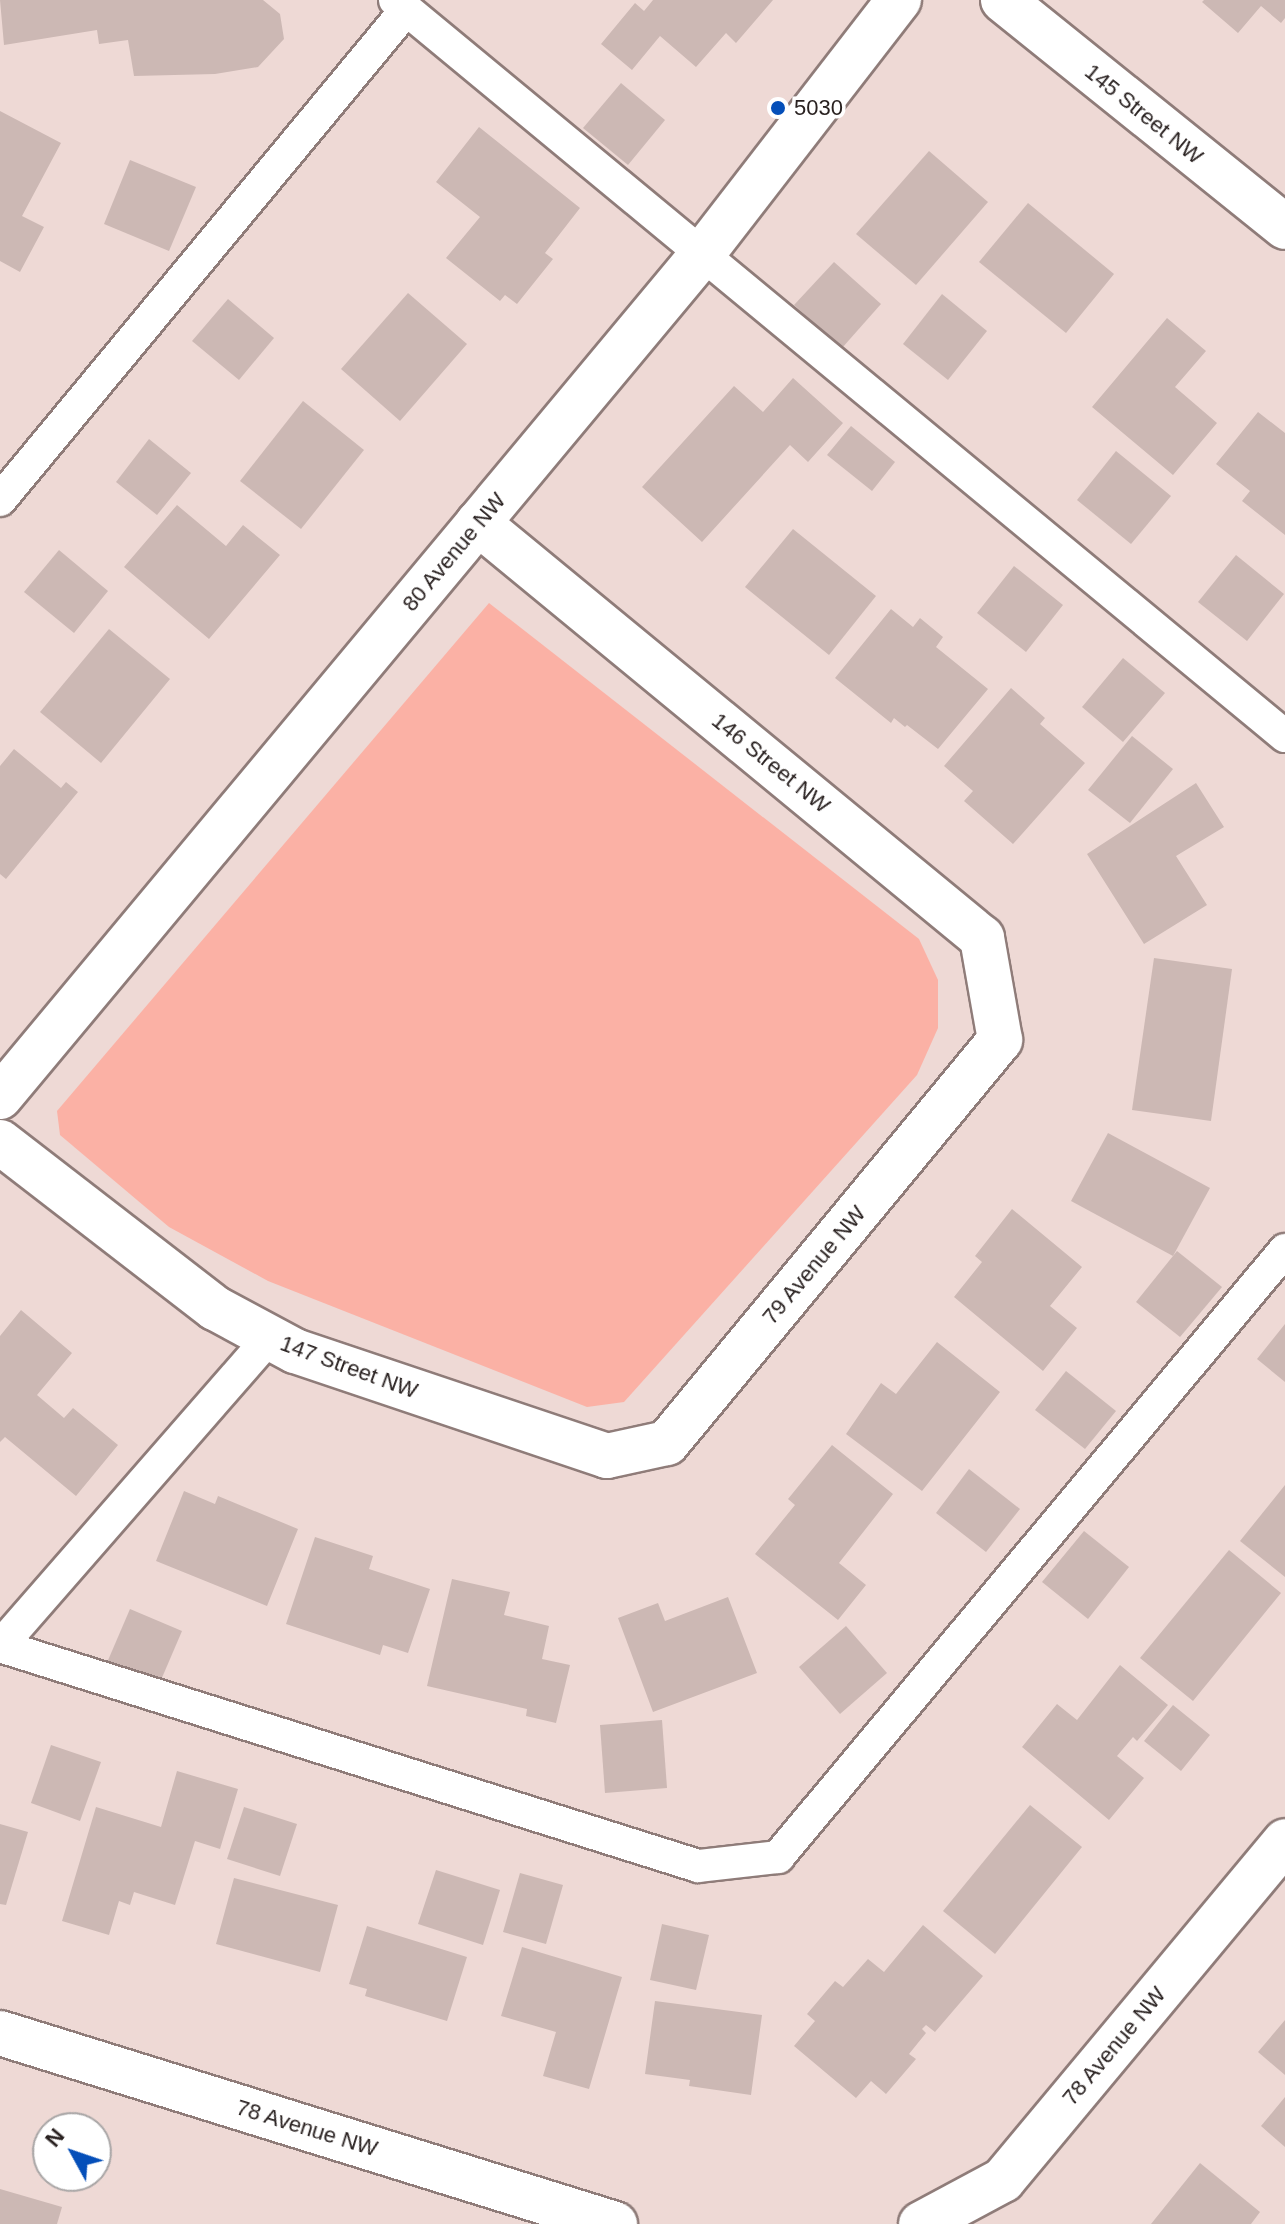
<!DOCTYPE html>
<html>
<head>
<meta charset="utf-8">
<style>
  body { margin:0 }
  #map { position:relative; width:1285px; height:2224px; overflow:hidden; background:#eed9d5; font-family:Helvetica,sans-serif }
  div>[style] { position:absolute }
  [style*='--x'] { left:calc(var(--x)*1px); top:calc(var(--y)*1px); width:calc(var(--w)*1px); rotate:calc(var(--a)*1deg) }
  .green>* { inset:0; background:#fbb1a5 }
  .building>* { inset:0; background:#ccb8b4 }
  .roads { filter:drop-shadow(2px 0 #8f7c79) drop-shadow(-2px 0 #8f7c79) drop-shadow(0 2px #8f7c79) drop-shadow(0 -2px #8f7c79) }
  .lane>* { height:32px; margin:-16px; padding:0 16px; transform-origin:16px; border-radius:16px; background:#fff }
  .street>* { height:44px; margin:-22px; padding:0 22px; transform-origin:22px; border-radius:22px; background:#fff }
  .secondary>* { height:44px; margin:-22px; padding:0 22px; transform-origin:22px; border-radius:22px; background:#fff }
  .dots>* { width:22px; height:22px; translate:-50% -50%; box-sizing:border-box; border:4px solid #fff; border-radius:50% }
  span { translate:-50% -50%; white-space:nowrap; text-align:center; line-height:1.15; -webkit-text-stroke:7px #fff; paint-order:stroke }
  .poi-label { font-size:22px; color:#292120 }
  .left { translate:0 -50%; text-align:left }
  .street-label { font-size:22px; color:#292120 }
  .north { position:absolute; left:32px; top:2112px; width:80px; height:80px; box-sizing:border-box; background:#fff; border:2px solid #a9a6a6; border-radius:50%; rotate:310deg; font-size:22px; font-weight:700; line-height:32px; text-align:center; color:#292120 }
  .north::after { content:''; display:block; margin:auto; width:28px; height:36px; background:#054fb9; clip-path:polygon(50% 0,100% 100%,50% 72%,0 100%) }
</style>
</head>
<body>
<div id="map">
  <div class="green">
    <i style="clip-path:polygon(489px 603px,919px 939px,938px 980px,938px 1028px,917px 1075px,624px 1402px,587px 1407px,268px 1281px,169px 1227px,60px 1135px,57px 1111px)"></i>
  </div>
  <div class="building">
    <i style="clip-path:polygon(0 0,263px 0,280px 14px,284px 39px,258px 67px,215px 74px,134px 76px,128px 40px,99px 44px,97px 30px,4px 45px)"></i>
    <i style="clip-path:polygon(653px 0,773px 0,736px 43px,726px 33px,696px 67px,660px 36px,632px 70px,601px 44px,635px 3px,644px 11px)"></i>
    <i style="clip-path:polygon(1204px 0,1285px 0,1285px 18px,1281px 23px,1261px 6px,1238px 33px,1202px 2px)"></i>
    <i style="clip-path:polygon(621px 83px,665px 120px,628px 165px,583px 128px)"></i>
    <i style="clip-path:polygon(0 111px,61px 143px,22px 216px,44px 227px,20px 272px,0 261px)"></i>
    <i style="clip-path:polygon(479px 127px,580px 208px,545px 253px,553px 259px,517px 304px,505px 295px,500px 301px,446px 258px,480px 217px,436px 182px)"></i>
    <i style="clip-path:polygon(929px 151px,988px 202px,916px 285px,856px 234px)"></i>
    <i style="clip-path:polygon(130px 160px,196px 187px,169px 251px,104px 224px)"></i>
    <i style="clip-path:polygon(1028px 203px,1114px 274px,1066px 333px,979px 262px)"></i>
    <i style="clip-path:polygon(834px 262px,881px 304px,842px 348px,794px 305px)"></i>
    <i style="clip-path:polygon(408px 293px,467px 344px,400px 421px,341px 369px)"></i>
    <i style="clip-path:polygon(942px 294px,987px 331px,948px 380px,903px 344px)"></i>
    <i style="clip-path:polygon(228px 299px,274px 338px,239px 380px,192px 341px)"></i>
    <i style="clip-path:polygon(1167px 318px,1206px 351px,1175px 387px,1217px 423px,1173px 475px,1092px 407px)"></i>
    <i style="clip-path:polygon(793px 378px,843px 423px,808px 462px,790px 445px,702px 542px,642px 487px,734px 386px,763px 412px)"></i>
    <i style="clip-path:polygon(303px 401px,364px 450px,301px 529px,240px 481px)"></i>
    <i style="clip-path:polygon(1258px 412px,1285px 433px,1285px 535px,1242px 501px,1250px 491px,1216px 464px)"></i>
    <i style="clip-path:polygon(851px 426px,895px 462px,872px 491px,827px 455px)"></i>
    <i style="clip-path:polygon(149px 439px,191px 473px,157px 515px,116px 482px)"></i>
    <i style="clip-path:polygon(1116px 451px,1171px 496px,1131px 544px,1077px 500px)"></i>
    <i style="clip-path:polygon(177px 505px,226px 546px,243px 525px,280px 555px,209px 639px,124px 567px)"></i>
    <i style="clip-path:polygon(793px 529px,876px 596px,829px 655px,745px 587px)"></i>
    <i style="clip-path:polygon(59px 550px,108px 591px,74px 633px,24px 592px)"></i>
    <i style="clip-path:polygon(1236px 555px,1284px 594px,1247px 641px,1198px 602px)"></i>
    <i style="clip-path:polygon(1014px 566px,1063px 605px,1026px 652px,977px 613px)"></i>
    <i style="clip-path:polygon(891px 609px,913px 627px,920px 618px,943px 637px,936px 647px,988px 689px,938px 749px,907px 725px,905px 727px,894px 718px,891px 723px,835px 678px)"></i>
    <i style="clip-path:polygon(109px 629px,170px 679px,101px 763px,40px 712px)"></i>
    <i style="clip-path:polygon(1123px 658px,1165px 693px,1123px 742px,1082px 707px)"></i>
    <i style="clip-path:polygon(1011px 688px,1045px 718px,1040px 724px,1085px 763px,1013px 844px,964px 801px,973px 791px,944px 766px)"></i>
    <i style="clip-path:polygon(1132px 736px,1173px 769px,1130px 823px,1088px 790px)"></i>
    <i style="clip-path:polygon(14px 749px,61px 788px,66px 782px,78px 792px,6px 879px,0 874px,0 766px)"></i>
    <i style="clip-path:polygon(1196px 783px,1224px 827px,1176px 856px,1207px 905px,1144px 944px,1087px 854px)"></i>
    <i style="clip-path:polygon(1154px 958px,1232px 969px,1211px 1121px,1132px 1110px)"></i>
    <i style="clip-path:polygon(1108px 1133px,1210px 1188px,1173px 1256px,1071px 1201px)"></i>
    <i style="clip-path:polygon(1012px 1209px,1082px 1267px,1050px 1306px,1077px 1328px,1043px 1371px,954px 1297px,982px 1262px,975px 1256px)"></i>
    <i style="clip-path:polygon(1177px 1251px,1222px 1287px,1180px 1337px,1136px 1302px)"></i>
    <i style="clip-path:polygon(21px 1310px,72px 1353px,37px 1395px,64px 1418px,73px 1408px,118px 1445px,76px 1496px,5px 1437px,0 1442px,0 1336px)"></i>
    <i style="clip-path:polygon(1285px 1324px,1285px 1382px,1257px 1359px)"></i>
    <i style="clip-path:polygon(937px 1342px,1000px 1392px,922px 1491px,846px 1434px,881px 1383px,896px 1394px)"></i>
    <i style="clip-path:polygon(1066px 1371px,1116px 1411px,1085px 1449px,1035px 1410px)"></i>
    <i style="clip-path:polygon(832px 1445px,893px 1494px,839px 1563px,866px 1585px,838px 1620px,755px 1554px,795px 1505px,788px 1499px)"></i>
    <i style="clip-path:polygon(969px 1469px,1020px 1509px,986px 1552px,936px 1513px)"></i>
    <i style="clip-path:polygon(1285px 1485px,1285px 1577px,1240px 1541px)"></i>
    <i style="clip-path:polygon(184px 1491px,215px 1504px,218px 1496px,298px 1529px,267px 1606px,156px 1561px)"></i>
    <i style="clip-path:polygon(1084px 1531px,1129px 1567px,1088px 1619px,1042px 1582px)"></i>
    <i style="clip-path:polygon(315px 1537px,373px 1556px,369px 1569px,430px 1589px,408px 1653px,383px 1645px,380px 1655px,286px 1624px)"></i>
    <i style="clip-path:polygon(1229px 1550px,1281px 1593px,1193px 1701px,1140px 1658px)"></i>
    <i style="clip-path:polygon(452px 1579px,510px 1592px,504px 1615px,549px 1626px,542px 1659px,570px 1665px,556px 1723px,526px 1716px,527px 1709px,427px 1686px)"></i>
    <i style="clip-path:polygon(728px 1597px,757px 1673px,653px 1712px,618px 1618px,658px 1603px,665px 1621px)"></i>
    <i style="clip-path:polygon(130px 1609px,182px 1631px,158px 1687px,106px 1665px)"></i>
    <i style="clip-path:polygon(846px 1626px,887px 1673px,840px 1714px,799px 1667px)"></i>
    <i style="clip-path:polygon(1120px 1665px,1168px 1705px,1137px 1741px,1133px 1737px,1117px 1756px,1144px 1778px,1109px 1820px,1022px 1747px,1057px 1704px,1077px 1720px)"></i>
    <i style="clip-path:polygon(1173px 1705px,1210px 1735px,1181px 1771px,1144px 1741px)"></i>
    <i style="clip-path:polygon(662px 1720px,667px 1788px,605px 1793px,600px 1725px)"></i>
    <i style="clip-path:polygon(51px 1745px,101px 1762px,80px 1821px,31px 1803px)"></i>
    <i style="clip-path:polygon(177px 1771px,238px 1789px,220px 1849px,195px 1841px,175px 1905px,134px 1892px,130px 1905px,119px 1901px,109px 1935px,62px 1921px,96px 1807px,161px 1827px)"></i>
    <i style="clip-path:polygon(1030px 1805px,1082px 1847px,995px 1954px,943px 1911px)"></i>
    <i style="clip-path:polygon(244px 1807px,297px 1824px,280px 1876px,227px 1859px)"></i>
    <i style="clip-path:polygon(0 1824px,28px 1832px,6px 1905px,0 1904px)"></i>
    <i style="clip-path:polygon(436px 1870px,500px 1890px,483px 1945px,418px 1924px)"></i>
    <i style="clip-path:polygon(520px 1873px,563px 1885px,546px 1944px,503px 1932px)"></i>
    <i style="clip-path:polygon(234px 1878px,338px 1905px,320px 1972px,216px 1944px)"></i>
    <i style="clip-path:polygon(662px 1924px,709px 1935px,696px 1990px,650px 1980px)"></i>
    <i style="clip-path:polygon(923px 1925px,983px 1976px,935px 2032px,926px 2025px,922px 2029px,926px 2033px,909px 2054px,916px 2059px,886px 2094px,871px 2081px,856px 2098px,794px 2046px,815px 2021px,807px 2014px,835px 1981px,843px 1987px,868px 1959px,884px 1972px)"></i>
    <i style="clip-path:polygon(367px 1926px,467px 1957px,447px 2021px,365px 1996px,367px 1989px,349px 1984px)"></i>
    <i style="clip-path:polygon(522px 1947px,622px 1977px,589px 2089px,543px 2076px,556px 2032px,501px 2016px)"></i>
    <i style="clip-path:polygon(655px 2001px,762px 2015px,751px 2095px,689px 2086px,690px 2080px,645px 2074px)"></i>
    <i style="clip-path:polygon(1285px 2020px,1285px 2075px,1258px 2052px)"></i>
    <i style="clip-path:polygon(1285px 2097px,1285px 2147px,1261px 2126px)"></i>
    <i style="clip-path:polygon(1200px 2163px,1260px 2212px,1251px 2224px,1151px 2224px)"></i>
    <i style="clip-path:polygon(0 2189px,62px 2207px,57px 2224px,0 2224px)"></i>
  </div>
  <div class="roads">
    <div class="lane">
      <i style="--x:395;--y:0;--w:1155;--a:39.59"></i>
      <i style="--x:0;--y:500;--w:636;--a:-50.36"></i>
      <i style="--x:269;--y:1338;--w:409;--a:131.1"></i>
      <i style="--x:0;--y:1646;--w:732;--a:17.49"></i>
      <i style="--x:698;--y:1866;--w:81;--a:-6.4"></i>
      <i style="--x:778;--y:1857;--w:791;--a:-50.13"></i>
    </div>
    <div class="street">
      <i style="--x:1003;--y:0;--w:362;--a:38.8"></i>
      <i style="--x:0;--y:1142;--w:272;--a:37.7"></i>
      <i style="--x:215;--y:1308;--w:91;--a:28.3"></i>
      <i style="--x:295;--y:1351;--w:329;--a:18.6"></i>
      <i style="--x:607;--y:1456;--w:61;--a:-12.2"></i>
      <i style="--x:667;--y:1443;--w:523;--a:-50.43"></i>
      <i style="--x:1000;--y:1040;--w:104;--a:-100"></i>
      <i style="--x:982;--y:938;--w:653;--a:-140.53"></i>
      <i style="--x:0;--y:2033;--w:644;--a:17.25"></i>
      <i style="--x:921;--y:2224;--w:93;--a:-28.2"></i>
      <i style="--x:1003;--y:2180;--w:441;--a:-50.2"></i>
    </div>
    <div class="secondary">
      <i style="--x:0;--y:1097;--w:1100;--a:-50.2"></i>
      <i style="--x:704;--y:252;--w:319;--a:-52.3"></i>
    </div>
  </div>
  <div class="dots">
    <i style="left:778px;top:108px;background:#054fb9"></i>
  </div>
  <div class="poi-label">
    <span class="left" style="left:794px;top:108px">5030</span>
  </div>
  <div class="street-label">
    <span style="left:1144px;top:114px;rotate:39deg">145 Street NW</span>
    <span style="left:454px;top:552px;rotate:-50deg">80 Avenue NW</span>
    <span style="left:771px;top:763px;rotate:39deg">146 Street NW</span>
    <span style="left:814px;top:1265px;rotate:-50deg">79 Avenue NW</span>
    <span style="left:349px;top:1367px;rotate:20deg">147 Street NW</span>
    <span style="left:1114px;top:2046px;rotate:-50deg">78 Avenue NW</span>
    <span style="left:307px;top:2128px;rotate:17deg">78 Avenue NW</span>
  </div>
  <div class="north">N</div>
</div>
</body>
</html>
